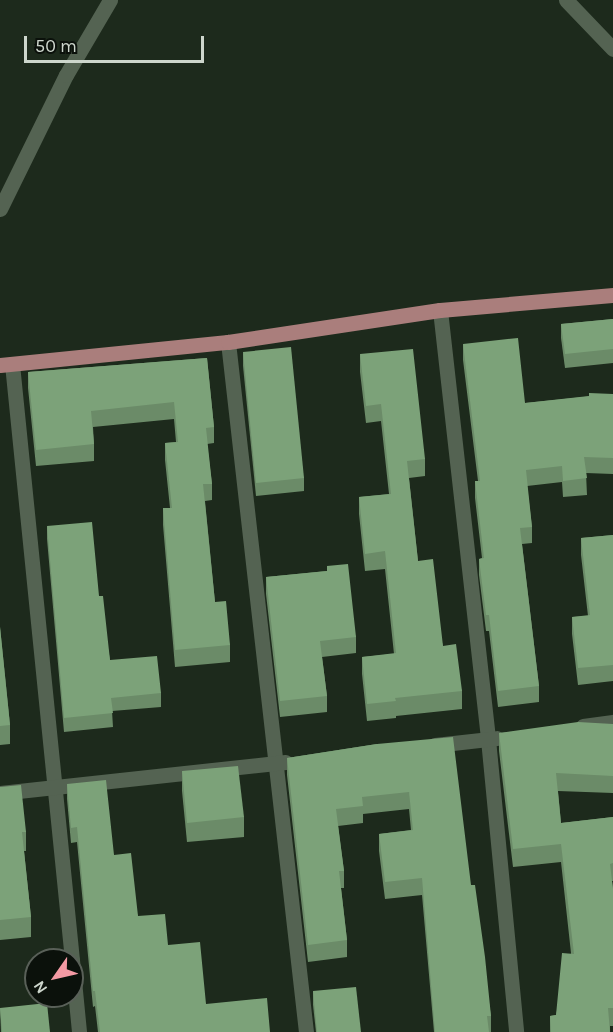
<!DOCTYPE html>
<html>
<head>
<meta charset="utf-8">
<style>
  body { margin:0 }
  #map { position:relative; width:613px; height:1032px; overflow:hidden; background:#1d2a1c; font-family:Karla,sans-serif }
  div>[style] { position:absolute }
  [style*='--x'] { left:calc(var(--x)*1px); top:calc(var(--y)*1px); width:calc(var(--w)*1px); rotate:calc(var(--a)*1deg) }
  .minor>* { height:15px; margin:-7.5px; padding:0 7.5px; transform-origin:7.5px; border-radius:7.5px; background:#546352 }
  .major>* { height:15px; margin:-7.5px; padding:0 7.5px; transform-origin:7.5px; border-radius:7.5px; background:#aa7e7c }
  .wall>* { inset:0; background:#6b8b68 }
  .building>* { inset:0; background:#7ca279 }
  span { translate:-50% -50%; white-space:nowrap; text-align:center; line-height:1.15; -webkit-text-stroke:6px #0b110b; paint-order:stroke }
  .north { position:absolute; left:24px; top:948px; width:60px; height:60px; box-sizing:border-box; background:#0b110b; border:2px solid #596058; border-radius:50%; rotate:236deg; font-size:16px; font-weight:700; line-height:24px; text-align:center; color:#cdd6cc }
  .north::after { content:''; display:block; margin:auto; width:21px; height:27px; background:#f49aa4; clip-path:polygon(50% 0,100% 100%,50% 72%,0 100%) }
  .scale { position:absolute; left:24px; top:36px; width:180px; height:27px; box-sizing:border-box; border:3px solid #cdd6cc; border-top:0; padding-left:8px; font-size:18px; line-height:21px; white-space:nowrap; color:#cdd6cc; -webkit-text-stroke:4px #0b110b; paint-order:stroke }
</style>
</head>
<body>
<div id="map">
  <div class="minor">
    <i style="--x:566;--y:0;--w:68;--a:46.2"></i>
    <i style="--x:0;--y:209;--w:149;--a:-63.8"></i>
    <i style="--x:66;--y:75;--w:87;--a:-59.6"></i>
    <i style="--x:440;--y:310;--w:432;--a:83.6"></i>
    <i style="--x:488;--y:739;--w:294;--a:84.5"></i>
    <i style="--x:228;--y:342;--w:694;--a:83.55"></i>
    <i style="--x:12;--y:364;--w:599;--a:84.25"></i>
    <i style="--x:583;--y:726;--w:30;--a:-8"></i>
    <i style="--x:435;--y:745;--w:62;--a:-6.4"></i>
    <i style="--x:0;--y:793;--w:287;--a:-6.2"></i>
    <i style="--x:72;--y:960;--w:72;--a:84.4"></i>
  </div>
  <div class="major">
    <i style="--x:0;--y:365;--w:229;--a:-5.8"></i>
    <i style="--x:228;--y:342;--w:214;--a:-8.6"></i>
    <i style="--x:440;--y:310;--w:174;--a:-5"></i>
  </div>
  <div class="wall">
    <i style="clip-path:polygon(613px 319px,613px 363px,565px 368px,561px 338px,561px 324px)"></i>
    <i style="clip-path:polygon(463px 344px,525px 403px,613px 394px,613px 474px,586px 473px,587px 495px,563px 497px,562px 482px,527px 486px,532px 527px,532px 543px,522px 544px,539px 686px,539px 702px,498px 707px,489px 631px,486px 631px,479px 575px,479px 559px,482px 558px,475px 498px,475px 481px,478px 481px,463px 360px)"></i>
    <i style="clip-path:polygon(243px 352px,304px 478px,304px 491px,256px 496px,243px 366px)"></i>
    <i style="clip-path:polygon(360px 354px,425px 459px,425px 476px,409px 478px,418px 561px,443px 646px,462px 691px,462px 709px,396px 716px,396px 718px,367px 721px,362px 674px,362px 657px,394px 654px,385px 569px,365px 571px,359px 514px,359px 497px,389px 494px,381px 421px,366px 423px,360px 372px)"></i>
    <i style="clip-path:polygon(207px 358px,214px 427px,214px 443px,207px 444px,212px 484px,212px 500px,205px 501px,215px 602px,230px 645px,230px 662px,175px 667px,163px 525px,163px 508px,170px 508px,165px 460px,165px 443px,176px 442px,174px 419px,93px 427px,94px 444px,94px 461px,36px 466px,28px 388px,28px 372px)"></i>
    <i style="clip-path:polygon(47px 526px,99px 596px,110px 660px,161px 693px,161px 707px,112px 711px,113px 727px,64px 732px,47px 539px)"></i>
    <i style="clip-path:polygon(613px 535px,613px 681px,578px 685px,572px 634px,572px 617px,588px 616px,581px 555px,581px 538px)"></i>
    <i style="clip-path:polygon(327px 566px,356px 637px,356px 653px,322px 657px,327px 696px,327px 712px,280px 717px,266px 594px,266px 577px,327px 571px)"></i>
    <i style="clip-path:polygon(0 627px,10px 725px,10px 744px,0 745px)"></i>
    <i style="clip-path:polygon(613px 724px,613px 793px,558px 791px,561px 823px,613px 817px,613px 881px,612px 881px,613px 889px,613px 1026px,610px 1026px,610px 1032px,550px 1032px,550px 1016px,556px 1015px,571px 953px,561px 862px,513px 867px,499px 751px,499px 733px)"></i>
    <i style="clip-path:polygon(377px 744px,471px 885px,491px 1016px,491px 1032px,434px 1032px,422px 895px,385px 899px,379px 851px,379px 834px,411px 830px,409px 809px,363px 814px,363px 823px,338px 826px,344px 871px,344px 888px,341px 888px,347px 940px,347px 957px,308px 962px,287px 775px,287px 758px)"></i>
    <i style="clip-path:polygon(182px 771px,244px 817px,244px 837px,187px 842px,182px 791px)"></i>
    <i style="clip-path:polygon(67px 784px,114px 855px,138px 916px,168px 945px,206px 1004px,270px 1032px,98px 1032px,95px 1006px,93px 1007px,77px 842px,71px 843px,67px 799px)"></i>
    <i style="clip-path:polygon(0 787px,26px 832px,26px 851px,24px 851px,31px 917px,31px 937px,0 940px)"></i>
    <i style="clip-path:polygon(313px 991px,361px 1032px,316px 1032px,313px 1005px)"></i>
    <i style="clip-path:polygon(0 1008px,50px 1032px,1px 1032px)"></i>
  </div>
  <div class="building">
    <i style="clip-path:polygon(613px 319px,613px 349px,565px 354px,561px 324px)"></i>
    <i style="clip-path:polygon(518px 338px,525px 403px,589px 396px,589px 393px,613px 394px,613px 458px,584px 457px,587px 478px,563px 481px,562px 466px,526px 470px,532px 527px,520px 528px,539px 686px,498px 691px,489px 615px,486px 615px,479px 559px,484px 558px,475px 481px,480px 481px,463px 344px)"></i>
    <i style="clip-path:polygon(291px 347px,304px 478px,256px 483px,243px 352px)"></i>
    <i style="clip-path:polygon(413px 349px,425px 459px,407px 461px,418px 561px,433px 559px,443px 646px,456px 644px,462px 691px,395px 698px,396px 701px,367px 704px,362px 657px,396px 653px,385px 551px,365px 554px,359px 497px,391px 494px,381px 404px,366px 406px,360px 354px)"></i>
    <i style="clip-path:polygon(207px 358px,214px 427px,206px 428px,212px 484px,203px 484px,215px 602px,226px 601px,230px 645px,175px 650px,163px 508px,172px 508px,165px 443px,178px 442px,174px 402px,91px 411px,94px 444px,36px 450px,28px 372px)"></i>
    <i style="clip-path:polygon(92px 522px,99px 596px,103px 596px,110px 660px,157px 656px,161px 693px,111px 698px,113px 713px,64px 718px,47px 526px)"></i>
    <i style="clip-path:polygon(613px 535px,613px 665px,578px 668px,572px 617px,590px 615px,581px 538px)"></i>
    <i style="clip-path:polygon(348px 564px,356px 637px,320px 641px,327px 696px,280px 701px,266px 577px,327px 571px,327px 566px)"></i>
    <i style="clip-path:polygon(0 627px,10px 725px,0 726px)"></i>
    <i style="clip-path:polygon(578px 722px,613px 724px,613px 776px,556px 773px,561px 823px,613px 817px,613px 863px,610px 864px,613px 889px,613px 1008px,608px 1008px,610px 1032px,551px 1032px,550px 1016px,556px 1015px,562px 953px,574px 954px,561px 844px,513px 849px,499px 733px)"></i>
    <i style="clip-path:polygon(453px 737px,471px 885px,475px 885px,485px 957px,491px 1016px,487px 1016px,489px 1032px,435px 1032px,422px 878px,385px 882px,379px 834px,413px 830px,409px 792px,362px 797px,363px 806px,336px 809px,344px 871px,339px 871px,347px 940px,308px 945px,287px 758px,377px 744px)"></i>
    <i style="clip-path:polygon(238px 766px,244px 817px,187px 823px,182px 771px)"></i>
    <i style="clip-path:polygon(106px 780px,114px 855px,131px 853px,138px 916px,165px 914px,168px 945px,200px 942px,206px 1004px,267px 998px,270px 1032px,100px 1032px,95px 991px,93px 991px,77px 827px,71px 828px,67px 784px)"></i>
    <i style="clip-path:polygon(21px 785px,26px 832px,22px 832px,31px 917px,0 920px,0 787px)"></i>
    <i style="clip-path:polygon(356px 987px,361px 1032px,317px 1032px,313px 991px)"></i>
    <i style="clip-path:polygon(47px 1003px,50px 1032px,2px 1032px,0 1008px)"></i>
  </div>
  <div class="north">N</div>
  <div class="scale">50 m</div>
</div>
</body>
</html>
